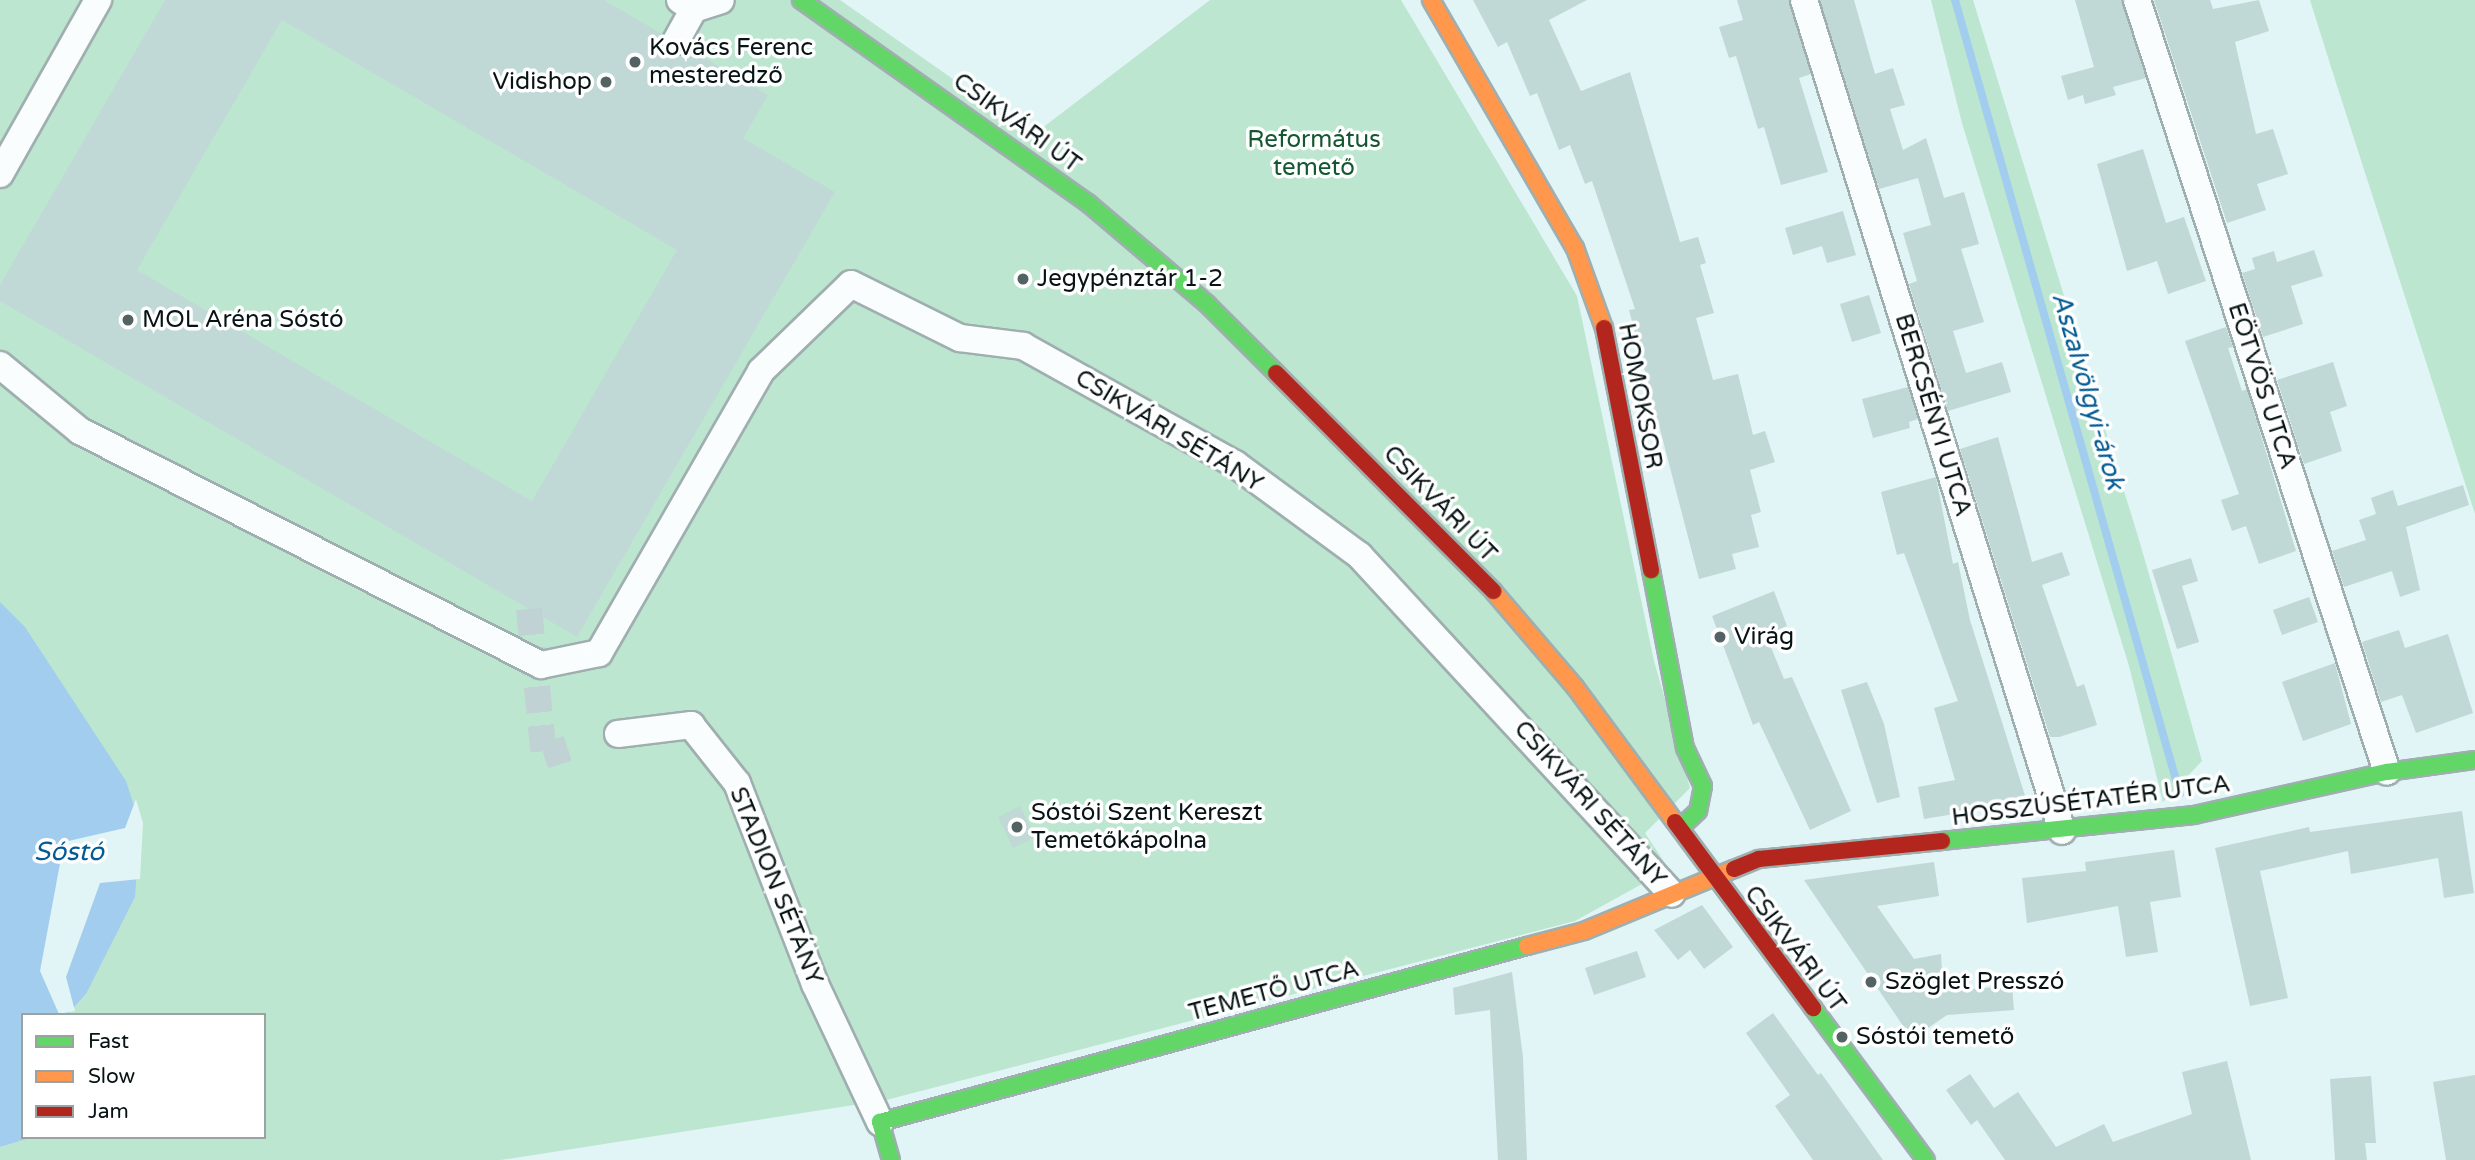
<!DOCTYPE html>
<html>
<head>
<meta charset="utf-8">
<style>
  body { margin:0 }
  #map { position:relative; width:2475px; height:1160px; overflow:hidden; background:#e1f4f6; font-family:"Varela Round",sans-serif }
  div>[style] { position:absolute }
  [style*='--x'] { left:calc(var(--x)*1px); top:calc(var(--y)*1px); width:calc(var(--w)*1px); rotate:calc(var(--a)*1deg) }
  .green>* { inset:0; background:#bce6cf }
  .water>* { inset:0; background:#a3cdef }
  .pier>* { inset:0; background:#e1f4f6 }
  .stream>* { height:8px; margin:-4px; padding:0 4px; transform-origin:4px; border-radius:4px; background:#a3cdef }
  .building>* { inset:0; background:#c0d9d6 }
  .street-tunnel>* { height:26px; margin-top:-13px; transform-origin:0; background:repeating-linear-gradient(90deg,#c0d2d4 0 26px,transparent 0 39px) }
  .roads { filter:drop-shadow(2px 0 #9faeaf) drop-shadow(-2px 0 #9faeaf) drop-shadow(0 2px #9faeaf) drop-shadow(0 -2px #9faeaf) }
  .street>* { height:26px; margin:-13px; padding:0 13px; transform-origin:13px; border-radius:13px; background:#fafdfe }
  .fast>* { height:16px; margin:-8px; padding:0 8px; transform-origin:8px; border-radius:8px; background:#63d668 }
  .slow>* { height:16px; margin:-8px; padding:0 8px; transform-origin:8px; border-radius:8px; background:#ff974d }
  .jam>* { height:16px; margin:-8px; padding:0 8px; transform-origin:8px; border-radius:8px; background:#b3261e }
  .dots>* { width:19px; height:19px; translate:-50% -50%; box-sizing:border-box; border:4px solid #fff; border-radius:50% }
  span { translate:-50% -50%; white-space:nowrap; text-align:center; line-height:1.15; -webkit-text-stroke:7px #fff; paint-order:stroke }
  .poi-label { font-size:24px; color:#071314 }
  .left { translate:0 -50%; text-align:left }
  .right { translate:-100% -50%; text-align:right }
  .street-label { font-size:24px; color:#071314 }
  .park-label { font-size:24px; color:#135831 }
  .water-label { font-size:26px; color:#045b94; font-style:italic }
  .legend { position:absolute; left:21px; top:1013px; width:245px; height:126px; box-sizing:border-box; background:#fff; border:2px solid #9ca1a1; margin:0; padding:9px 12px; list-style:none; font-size:21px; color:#071314 }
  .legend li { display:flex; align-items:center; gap:14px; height:35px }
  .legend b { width:35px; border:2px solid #9ca1a1 }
</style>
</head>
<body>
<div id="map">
  <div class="green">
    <i style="clip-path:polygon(0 0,840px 0,1033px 135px,1210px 0,1401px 0,1577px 296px,1654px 661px,1690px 788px,1645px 833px,1669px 869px,1575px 921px,886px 1100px,501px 1160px,0 1160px,0 1147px,34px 1137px,264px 1137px,264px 1015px,67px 1015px,86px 994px,0 796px)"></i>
    <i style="clip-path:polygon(1931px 0,1973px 0,2140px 543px,2202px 761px,2163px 802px,2129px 666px,1962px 123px)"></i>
    <i style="clip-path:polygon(2310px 0,2475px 0,2475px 514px,2331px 67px)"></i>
  </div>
  <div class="water">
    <i style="clip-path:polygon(0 602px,25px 627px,126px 781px,140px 824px,135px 897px,86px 994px,67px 1015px,23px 1015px,23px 1137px,34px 1137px,0 1147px)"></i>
  </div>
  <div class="pier">
    <i style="clip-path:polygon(136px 799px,143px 823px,140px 879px,100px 883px,66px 977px,75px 1011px,59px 1014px,40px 971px,64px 842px,125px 828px)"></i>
  </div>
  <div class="stream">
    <i style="--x:1955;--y:0;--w:825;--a:74.18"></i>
  </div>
  <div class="building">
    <i style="clip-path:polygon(evenodd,165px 0,604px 0,662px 34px,668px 54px,677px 57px,689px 49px,768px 95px,743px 138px,835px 192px,577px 637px,0 301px,0 285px,165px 0,282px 20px,677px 250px,532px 501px,137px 270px,282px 20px)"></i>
    <i style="clip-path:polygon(1473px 0,1587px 0,1549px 20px,1581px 91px,1630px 72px,1680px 242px,1698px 237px,1706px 263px,1700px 265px,1714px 313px,1696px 318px,1713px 380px,1738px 374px,1753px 435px,1765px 431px,1775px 462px,1750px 470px,1761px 512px,1751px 515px,1759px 547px,1732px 554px,1736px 569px,1699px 579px,1629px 310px,1635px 309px,1592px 181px,1585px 184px,1570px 145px,1559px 150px,1537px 93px,1530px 96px,1507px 42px,1498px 47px)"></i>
    <i style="clip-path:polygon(1737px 0,1789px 0,1811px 74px,1799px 78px,1828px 172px,1781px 185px,1764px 127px,1758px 129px,1736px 56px,1729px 58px,1719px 27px,1743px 20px)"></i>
    <i style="clip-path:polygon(1820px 0,1854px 0,1875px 74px,1893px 68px,1905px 105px,1890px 109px,1903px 150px,1926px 138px,1944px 198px,1964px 192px,1979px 244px,1961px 249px,1984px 322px,1953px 331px,1966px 373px,2002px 362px,2011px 392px,1948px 411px,1909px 284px,1917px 281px,1903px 233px,1931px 225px,1918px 178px,1879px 189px)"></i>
    <i style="clip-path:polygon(2075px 0,2122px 0,2146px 78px,2113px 87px,2116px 95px,2085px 104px,2083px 95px,2068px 100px,2061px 76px,2094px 67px)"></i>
    <i style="clip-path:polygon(2154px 0,2210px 0,2213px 9px,2259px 0,2269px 31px,2235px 42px,2256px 134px,2273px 129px,2288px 174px,2257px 184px,2266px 210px,2227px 223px)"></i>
    <i style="clip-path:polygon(2143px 149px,2166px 223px,2184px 217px,2206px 281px,2168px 294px,2157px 261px,2127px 271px,2097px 164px)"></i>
    <i style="clip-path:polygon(1843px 211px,1856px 255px,1827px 263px,1822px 246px,1793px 255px,1785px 228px)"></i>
    <i style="clip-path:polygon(2314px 250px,2323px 276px,2291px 286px,2303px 324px,2263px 337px,2242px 273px,2255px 269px,2252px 258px,2274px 251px,2277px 262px)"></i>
    <i style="clip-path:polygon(1869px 295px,1881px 333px,1852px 342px,1840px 304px)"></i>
    <i style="clip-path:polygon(2226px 327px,2233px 347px,2228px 348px,2242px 391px,2247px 389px,2296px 551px,2259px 564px,2246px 526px,2232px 531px,2221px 500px,2239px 494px,2185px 341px)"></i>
    <i style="clip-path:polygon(2333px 362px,2347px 406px,2330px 412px,2342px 451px,2304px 464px,2277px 380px)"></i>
    <i style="clip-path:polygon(1908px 387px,1918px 419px,1909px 422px,1910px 428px,1873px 438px,1862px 399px)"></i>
    <i style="clip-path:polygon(1998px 437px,2032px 562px,2062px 552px,2070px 575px,2042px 585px,2077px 687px,2084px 684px,2097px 725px,2059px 737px,2050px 737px,1960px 449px)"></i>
    <i style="clip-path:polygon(1936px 477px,1953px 564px,1958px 562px,1970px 620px,2027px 802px,1924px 819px,1918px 787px,1955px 780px,1934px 708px,1958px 701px,1904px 553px,1897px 555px,1881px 492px)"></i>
    <i style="clip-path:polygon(2463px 485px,2469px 505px,2406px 527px,2420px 590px,2400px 597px,2392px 571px,2344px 587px,2332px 551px,2366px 540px,2359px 520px,2376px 514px,2371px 498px,2393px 490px,2398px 506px)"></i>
    <i style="clip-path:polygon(2191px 558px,2198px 581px,2182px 586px,2199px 642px,2177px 649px,2152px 570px)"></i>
    <i style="clip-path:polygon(1774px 591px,1787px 626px,1766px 635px,1784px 679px,1792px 677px,1851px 811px,1810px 830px,1759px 722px,1753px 725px,1712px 616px)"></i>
    <i style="clip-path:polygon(2309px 597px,2318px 622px,2282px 635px,2273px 610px)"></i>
    <i style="clip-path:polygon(2399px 630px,2405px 648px,2448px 634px,2473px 713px,2416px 733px,2402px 695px,2381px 702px,2362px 642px)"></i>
    <i style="clip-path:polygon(2335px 663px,2351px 724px,2303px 741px,2282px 682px)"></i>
    <i style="clip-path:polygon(1867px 682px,1884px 724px,1900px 797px,1877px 803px,1841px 690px)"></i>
    <i style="clip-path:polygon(1020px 806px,1035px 837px,1013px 848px,998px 817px)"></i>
    <i style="clip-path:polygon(2462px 811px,2474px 893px,2444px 898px,2438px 858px,2351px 874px,2348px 851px,2260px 871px,2288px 998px,2250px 1006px,2215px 848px,2309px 827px,2310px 832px)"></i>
    <i style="clip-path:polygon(2174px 850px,2181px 897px,2150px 902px,2158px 952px,2126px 957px,2118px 906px,2027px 923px,2022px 878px,2086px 871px,2085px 862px)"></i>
    <i style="clip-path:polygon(1934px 862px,1939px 896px,1877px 906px,1914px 959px,1941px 954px,1943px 991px,2012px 986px,2014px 1010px,1947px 1015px,1912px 1039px,1804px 880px)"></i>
    <i style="clip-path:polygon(1702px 905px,1733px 947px,1704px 969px,1690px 950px,1678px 960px,1654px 930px)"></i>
    <i style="clip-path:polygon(1637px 951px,1646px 977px,1594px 995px,1585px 968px)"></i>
    <i style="clip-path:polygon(1512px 972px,1523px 1057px,1527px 1160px,1498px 1160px,1490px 1010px,1455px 1015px,1453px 988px)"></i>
    <i style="clip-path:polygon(1773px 1013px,1818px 1075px,1821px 1073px,1883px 1160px,1813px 1160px,1775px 1106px,1790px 1095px,1746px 1033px)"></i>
    <i style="clip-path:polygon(2227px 1061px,2251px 1160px,2005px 1160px,1977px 1120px,1971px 1125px,1946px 1090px,1970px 1074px,1994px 1108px,2018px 1092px,2056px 1147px,2104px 1124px,2113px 1142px,2192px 1114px,2182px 1072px)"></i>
    <i style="clip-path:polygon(2475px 1075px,2475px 1160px,2446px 1160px,2433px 1082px)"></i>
    <i style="clip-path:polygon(2371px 1076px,2376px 1143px,2365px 1143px,2367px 1160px,2335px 1160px,2330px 1079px)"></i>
  </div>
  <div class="street-tunnel">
    <i style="--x:529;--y:609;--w:148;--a:84.2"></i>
    <i style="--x:544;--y:756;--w:25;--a:-18"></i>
  </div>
  <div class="roads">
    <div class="street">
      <i style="--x:680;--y:0;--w:17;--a:33"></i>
      <i style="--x:694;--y:9;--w:28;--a:-18"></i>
      <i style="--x:1804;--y:0;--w:870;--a:72.75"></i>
      <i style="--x:2137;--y:0;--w:811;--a:72.06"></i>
      <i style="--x:676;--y:41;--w:37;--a:-61"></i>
      <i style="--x:0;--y:174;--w:200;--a:-60.6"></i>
      <i style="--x:0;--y:365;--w:104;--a:39.5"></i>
      <i style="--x:80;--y:431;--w:517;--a:26.91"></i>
      <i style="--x:541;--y:665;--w:59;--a:-11.7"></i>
      <i style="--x:599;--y:653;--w:325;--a:-60.1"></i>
      <i style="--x:761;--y:371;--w:125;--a:-44"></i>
      <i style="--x:851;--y:284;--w:122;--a:26.4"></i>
      <i style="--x:960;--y:338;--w:64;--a:7.2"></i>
      <i style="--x:1023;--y:346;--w:243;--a:29.1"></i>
      <i style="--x:1235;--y:464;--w:154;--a:36.3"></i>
      <i style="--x:1359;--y:555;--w:461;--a:47.3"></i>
      <i style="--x:618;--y:734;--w:74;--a:-7"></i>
      <i style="--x:691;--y:725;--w:74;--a:51.6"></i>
      <i style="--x:737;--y:783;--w:216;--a:68.8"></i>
      <i style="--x:815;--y:984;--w:153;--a:64.8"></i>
    </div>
    <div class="fast">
      <i style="--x:801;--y:0;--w:352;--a:35.3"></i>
      <i style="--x:1088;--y:203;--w:156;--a:40.3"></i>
      <i style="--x:1207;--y:304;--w:98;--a:45"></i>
      <i style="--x:1651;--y:570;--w:181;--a:79.2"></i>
      <i style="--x:1685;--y:748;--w:42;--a:64.7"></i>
      <i style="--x:1703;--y:786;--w:25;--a:101"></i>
      <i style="--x:1698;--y:811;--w:25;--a:137"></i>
      <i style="--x:1942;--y:841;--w:253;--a:-5.9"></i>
      <i style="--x:2194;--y:815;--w:198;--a:-12.6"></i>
      <i style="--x:2387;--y:772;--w:89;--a:-7.8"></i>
      <i style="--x:1813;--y:1008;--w:189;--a:53.4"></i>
      <i style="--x:891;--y:1160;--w:40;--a:-106"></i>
      <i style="--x:880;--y:1122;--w:671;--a:-15.22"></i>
    </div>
    <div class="slow">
      <i style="--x:1431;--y:0;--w:287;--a:59.9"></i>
      <i style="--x:1575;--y:248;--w:85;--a:70.1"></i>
      <i style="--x:1493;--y:591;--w:126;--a:49.5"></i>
      <i style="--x:1575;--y:687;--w:168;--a:53.5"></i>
      <i style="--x:1527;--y:946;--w:59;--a:-14.7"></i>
      <i style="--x:1584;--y:931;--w:162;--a:-22.5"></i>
    </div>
    <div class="jam">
      <i style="--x:1604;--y:328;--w:247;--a:79"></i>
      <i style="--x:1276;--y:373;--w:308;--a:45.1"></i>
      <i style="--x:1675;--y:822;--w:232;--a:53.4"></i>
      <i style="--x:1734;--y:869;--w:27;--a:-22"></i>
      <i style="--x:1759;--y:859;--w:184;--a:-5.6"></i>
    </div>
  </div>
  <div class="dots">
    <i style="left:635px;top:62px;background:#536263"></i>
    <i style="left:606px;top:82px;background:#536263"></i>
    <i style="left:1023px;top:279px;background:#536263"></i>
    <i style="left:128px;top:320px;background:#536263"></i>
    <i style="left:1720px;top:637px;background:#536263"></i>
    <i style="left:1017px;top:827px;background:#536263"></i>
    <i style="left:1871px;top:982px;background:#536263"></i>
    <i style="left:1842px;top:1037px;background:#536263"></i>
  </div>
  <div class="poi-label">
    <span class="left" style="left:649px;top:62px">Kovács Ferenc<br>mesteredző</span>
    <span class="right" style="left:592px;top:82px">Vidishop</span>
    <span class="left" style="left:1037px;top:279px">Jegypénztár 1-2</span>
    <span class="left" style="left:142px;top:320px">MOL Aréna Sóstó</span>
    <span class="left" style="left:1734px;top:637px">Virág</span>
    <span class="left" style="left:1031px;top:827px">Sóstói Szent Kereszt<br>Temetőkápolna</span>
    <span class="left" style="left:1885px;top:982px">Szöglet Presszó</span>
    <span class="left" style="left:1856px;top:1037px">Sóstói temető</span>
  </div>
  <div class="street-label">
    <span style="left:1017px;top:123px;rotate:36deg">CSIKVÁRI ÚT</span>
    <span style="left:2262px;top:386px;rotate:72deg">EÖTVÖS UTCA</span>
    <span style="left:1640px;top:396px;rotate:79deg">HOMOKSOR</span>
    <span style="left:1933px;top:415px;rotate:73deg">BERCSÉNYI UTCA</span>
    <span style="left:1169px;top:431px;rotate:31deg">CSIKVÁRI SÉTÁNY</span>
    <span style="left:1440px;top:504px;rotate:46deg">CSIKVÁRI ÚT</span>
    <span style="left:2091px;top:801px;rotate:-7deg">HOSSZÚSÉTATÉR UTCA</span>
    <span style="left:1590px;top:804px;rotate:48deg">CSIKVÁRI SÉTÁNY</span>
    <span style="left:776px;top:886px;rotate:68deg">STADION SÉTÁNY</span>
    <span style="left:1795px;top:949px;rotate:53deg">CSIKVÁRI ÚT</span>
    <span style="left:1274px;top:991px;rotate:-15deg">TEMETŐ UTCA</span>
  </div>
  <div class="park-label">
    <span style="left:1314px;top:154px">Református<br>temető</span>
  </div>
  <div class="water-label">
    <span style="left:2088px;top:391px;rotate:74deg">Aszalvölgyi-árok</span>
    <span style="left:69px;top:852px">Sóstó</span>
  </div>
  <ul class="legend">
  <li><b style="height:9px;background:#63d668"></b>Fast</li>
  <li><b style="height:9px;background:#ff974d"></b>Slow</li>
  <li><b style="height:9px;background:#b3261e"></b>Jam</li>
  </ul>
</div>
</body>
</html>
